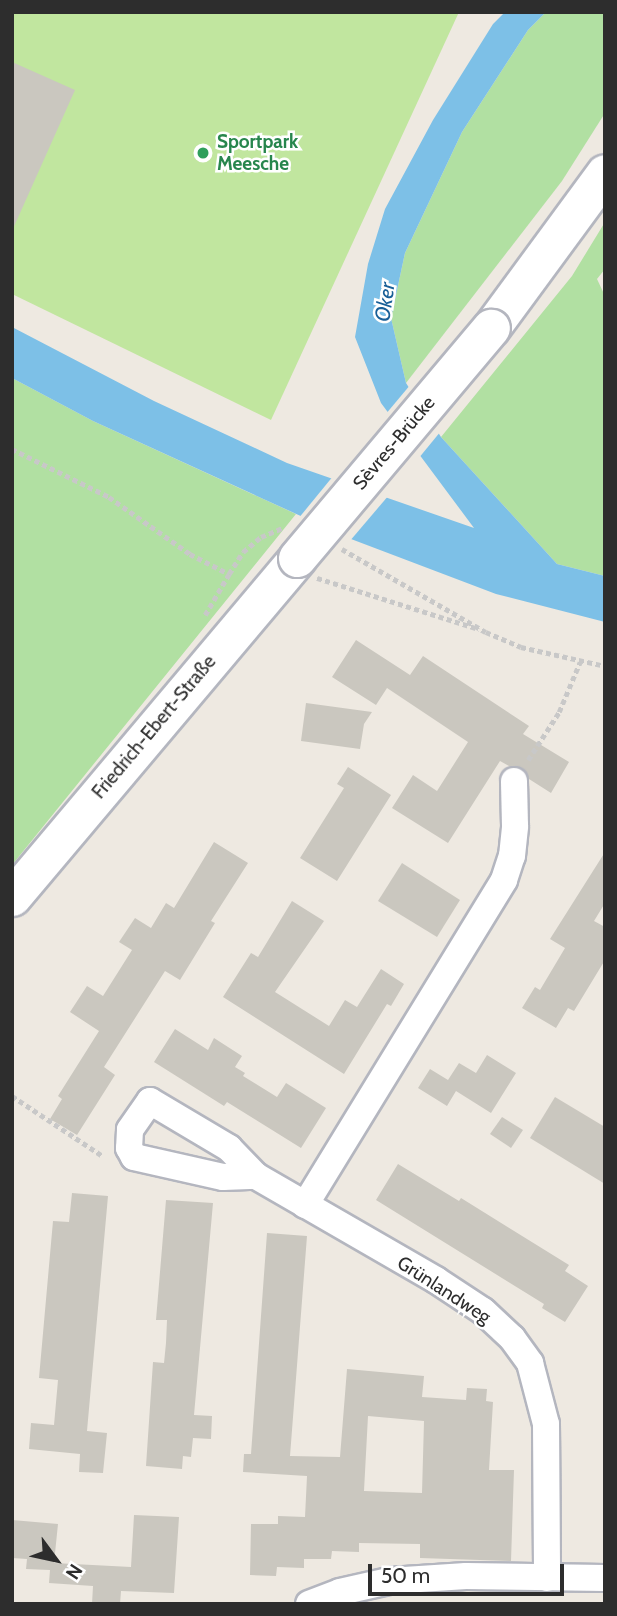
<!DOCTYPE html>
<html>
<head>
<meta charset="utf-8">
<style>
  body { margin:0 }
  #map { position:relative; width:617px; height:1616px; overflow:hidden; background:#eee9e1; font-family:Cabin,sans-serif }
  div>[style] { position:absolute }
  [style*='--x'] { left:calc(var(--x)*1px); top:calc(var(--y)*1px); width:calc(var(--w)*1px); rotate:calc(var(--a)*1deg) }
  .green>* { inset:0; background:#b1e0a2 }
  .pitch>* { inset:0; background:#c1e69f }
  .water>* { inset:0; background:#7dc0e7 }
  .pier>* { inset:0; background:#eee9e1 }
  .building>* { inset:0; background:#cac7bf }
  .path>* { height:4.5px; margin-top:-2.25px; transform-origin:0; background:repeating-linear-gradient(90deg,#c8c8c8 0 5px,transparent 0 8.5px) }
  .roads { filter:drop-shadow(2px 0 #b4b6bf) drop-shadow(-2px 0 #b4b6bf) drop-shadow(0 2px #b4b6bf) drop-shadow(0 -2px #b4b6bf) }
  .street>* { height:26px; margin:-13px; padding:0 13px; transform-origin:13px; border-radius:13px; background:#fff }
  .secondary>* { height:37px; margin:-18.5px; padding:0 18.5px; transform-origin:18.5px; border-radius:18.5px; background:#fff }
  .bridges { filter:drop-shadow(2px 0 #b4b6bf) drop-shadow(-2px 0 #b4b6bf) drop-shadow(0 2px #b4b6bf) drop-shadow(0 -2px #b4b6bf) }
  .secondary-bridge>* { height:37px; margin:-18.5px; padding:0 18.5px; transform-origin:18.5px; border-radius:18.5px; background:#fff }
  .dots>* { width:19px; height:19px; translate:-50% -50%; box-sizing:border-box; border:4px solid #fff; border-radius:50% }
  span { translate:-50% -50%; white-space:nowrap; text-align:center; line-height:1.15; -webkit-text-stroke:5px #fff; paint-order:stroke }
  .leisure-label { font-size:19px; color:#27864d; font-weight:700 }
  .left { translate:0 -50%; text-align:left }
  .street-label { font-size:19px; color:#2d2d2d }
  .water-label { font-size:21px; color:#185f97; font-style:italic }
  .frame { position:absolute; inset:0; border:14px solid #2d2d2d; pointer-events:none }
  .north { position:absolute; left:21px; top:1525px; width:70px; height:70px; -webkit-text-stroke:5px #fff; paint-order:stroke; rotate:123deg; font-size:19px; font-weight:700; line-height:28px; text-align:center; color:#2d2d2d }
  .north::after { content:''; display:block; margin:auto; width:24px; height:32px; background:#2d2d2d; clip-path:polygon(50% 0,100% 100%,50% 72%,0 100%) }
  .scale { position:absolute; left:368px; top:1564px; width:196px; height:32px; box-sizing:border-box; border:4px solid #2d2d2d; border-top:0; padding-left:9px; font-size:21px; line-height:24px; white-space:nowrap; color:#2d2d2d; -webkit-text-stroke:5px #fff; paint-order:stroke }
</style>
</head>
<body>
<div id="map">
  <div class="green">
    <i style="clip-path:polygon(546px 12px,605px 12px,605px 113px,562px 181px,406px 383px,391px 318px,405px 253px,462px 132px,528px 30px)"></i>
    <i style="clip-path:polygon(605px 222px,605px 269px,597px 279px,605px 296px,605px 576px,557px 564px,441px 437px,572px 276px)"></i>
    <i style="clip-path:polygon(12px 378px,93px 421px,296px 514px,12px 865px)"></i>
  </div>
  <div class="pitch">
    <i style="clip-path:polygon(12px 12px,459px 12px,271px 420px,12px 294px)"></i>
  </div>
  <div class="water">
    <i style="clip-path:polygon(505px 12px,546px 12px,528px 30px,462px 132px,405px 253px,391px 318px,406px 383px,441px 437px,557px 564px,605px 576px,605px 622px,496px 594px,351px 539px,93px 421px,12px 378px,12px 327px,154px 401px,287px 463px,474px 528px,381px 403px,355px 337px,368px 264px,385px 209px,433px 120px,493px 24px)"></i>
  </div>
  <div class="pier">
    <i style="clip-path:polygon(411px 384px,441px 431px,418px 459px,385px 415px)"></i>
    <i style="clip-path:polygon(334px 475px,389px 495px,349px 542px,298px 519px)"></i>
  </div>
  <div class="building">
    <i style="clip-path:polygon(12px 62px,75px 90px,12px 231px)"></i>
    <i style="clip-path:polygon(356px 640px,410px 675px,423px 656px,529px 726px,523px 734px,569px 762px,551px 793px,529px 779px,522px 768px,509px 766px,500px 761px,448px 843px,392px 808px,413px 775px,437px 791px,468px 742px,387px 688px,376px 705px,332px 677px)"></i>
    <i style="clip-path:polygon(306px 703px,372px 712px,364px 724px,360px 749px,301px 741px)"></i>
    <i style="clip-path:polygon(348px 767px,391px 795px,337px 881px,300px 858px,344px 788px,337px 784px)"></i>
    <i style="clip-path:polygon(214px 842px,248px 863px,211px 921px,215px 923px,180px 980px,165px 971px,104px 1067px,115px 1075px,77px 1135px,50px 1119px,62px 1099px,58px 1096px,99px 1031px,70px 1012px,87px 986px,103px 996px,132px 950px,119px 942px,135px 918px,151px 928px,166px 903px,174px 908px)"></i>
    <i style="clip-path:polygon(605px 852px,605px 903px,594px 921px,605px 927px,605px 960px,574px 1011px,568px 1008px,556px 1028px,522px 1008px,535px 987px,540px 990px,565px 948px,550px 939px)"></i>
    <i style="clip-path:polygon(402px 863px,460px 900px,437px 937px,378px 901px)"></i>
    <i style="clip-path:polygon(292px 901px,324px 921px,275px 992px,329px 1026px,345px 1000px,357px 1007px,381px 969px,404px 984px,391px 1006px,387px 1004px,344px 1074px,223px 997px,251px 953px,258px 957px)"></i>
    <i style="clip-path:polygon(175px 1029px,208px 1050px,214px 1038px,242px 1056px,235px 1067px,245px 1073px,243px 1076px,277px 1097px,286px 1083px,326px 1108px,301px 1148px,227px 1102px,224px 1106px,154px 1062px)"></i>
    <i style="clip-path:polygon(487px 1055px,516px 1073px,491px 1113px,456px 1091px,447px 1106px,418px 1088px,430px 1069px,448px 1080px,459px 1063px,476px 1073px)"></i>
    <i style="clip-path:polygon(555px 1097px,605px 1127px,605px 1184px,530px 1138px)"></i>
    <i style="clip-path:polygon(502px 1117px,523px 1130px,511px 1148px,490px 1134px)"></i>
    <i style="clip-path:polygon(398px 1164px,459px 1201px,461px 1198px,569px 1265px,565px 1271px,588px 1286px,565px 1322px,542px 1308px,544px 1304px,376px 1200px)"></i>
    <i style="clip-path:polygon(72px 1193px,108px 1196px,87px 1431px,107px 1433px,103px 1473px,79px 1472px,80px 1454px,29px 1449px,31px 1423px,54px 1425px,58px 1380px,39px 1378px,53px 1221px,69px 1222px)"></i>
    <i style="clip-path:polygon(166px 1200px,213px 1203px,194px 1415px,212px 1416px,211px 1439px,193px 1438px,191px 1457px,183px 1456px,182px 1469px,146px 1466px,153px 1362px,164px 1363px,166px 1343px,167px 1320px,156px 1320px)"></i>
    <i style="clip-path:polygon(evenodd,267px 1233px,307px 1236px,290px 1456px,340px 1457px,347px 1369px,424px 1376px,422px 1397px,466px 1400px,467px 1388px,487px 1389px,486px 1401px,493px 1402px,489px 1470px,514px 1470px,511px 1561px,420px 1558px,420px 1544px,359px 1543px,359px 1552px,332px 1551px,331px 1559px,304px 1559px,304px 1568px,277px 1567px,276px 1576px,250px 1575px,251px 1524px,278px 1524px,278px 1516px,305px 1517px,307px 1476px,243px 1472px,244px 1454px,251px 1454px,267px 1233px,368px 1416px,424px 1421px,422px 1493px,364px 1491px,368px 1416px)"></i>
    <i style="clip-path:polygon(134px 1515px,179px 1517px,174px 1593px,121px 1591px,120px 1604px,92px 1604px,93px 1586px,49px 1583px,50px 1570px,26px 1569px,27px 1559px,12px 1558px,12px 1520px,58px 1524px,54px 1563px,131px 1567px)"></i>
  </div>
  <div class="path">
    <i style="--x:12;--y:449;--w:108;--a:26.3"></i>
    <i style="--x:109;--y:497;--w:99;--a:35.1"></i>
    <i style="--x:190;--y:554;--w:44;--a:27.1"></i>
    <i style="--x:229;--y:574;--w:26;--a:-58"></i>
    <i style="--x:243;--y:552;--w:23;--a:-40"></i>
    <i style="--x:261;--y:537;--w:23;--a:-23"></i>
    <i style="--x:342;--y:549;--w:166;--a:30"></i>
    <i style="--x:486;--y:632;--w:38;--a:23"></i>
    <i style="--x:521;--y:647;--w:86;--a:12.7"></i>
    <i style="--x:317;--y:578;--w:170;--a:17.5"></i>
    <i style="--x:205;--y:615;--w:48;--a:-59.7"></i>
    <i style="--x:528;--y:760;--w:57;--a:-57.1"></i>
    <i style="--x:559;--y:712;--w:54;--a:-67.2"></i>
    <i style="--x:12;--y:1096;--w:110;--a:33.5"></i>
  </div>
  <div class="roads">
    <div class="street">
      <i style="--x:256;--y:1176;--w:39;--a:-134"></i>
      <i style="--x:229;--y:1148;--w:92;--a:-149.3"></i>
      <i style="--x:150;--y:1101;--w:35;--a:125"></i>
      <i style="--x:130;--y:1130;--w:18;--a:93"></i>
      <i style="--x:129;--y:1148;--w:10;--a:61"></i>
      <i style="--x:134;--y:1157;--w:91;--a:12.7"></i>
      <i style="--x:223;--y:1177;--w:33;--a:-2"></i>
      <i style="--x:256;--y:1176;--w:208;--a:30"></i>
      <i style="--x:436;--y:1280;--w:56;--a:33.4"></i>
      <i style="--x:483;--y:1311;--w:40;--a:43"></i>
      <i style="--x:512;--y:1338;--w:31;--a:54"></i>
      <i style="--x:530;--y:1363;--w:63;--a:75.3"></i>
      <i style="--x:546;--y:1424;--w:154;--a:89.6"></i>
      <i style="--x:305;--y:1205;--w:381;--a:-58.5"></i>
      <i style="--x:504;--y:880;--w:25;--a:-72"></i>
      <i style="--x:512;--y:856;--w:30;--a:-84"></i>
      <i style="--x:515;--y:826;--w:45;--a:-91.3"></i>
      <i style="--x:309;--y:1604;--w:33;--a:-21"></i>
      <i style="--x:340;--y:1592;--w:50;--a:-12.7"></i>
      <i style="--x:389;--y:1581;--w:77;--a:-3.7"></i>
      <i style="--x:466;--y:1576;--w:139;--a:0.8"></i>
    </div>
    <div class="secondary">
      <i style="--x:491;--y:328;--w:192;--a:-53.7"></i>
      <i style="--x:12;--y:897;--w:443;--a:-49.9"></i>
    </div>
  </div>
  <div class="bridges">
    <div class="secondary-bridge">
      <i style="--x:297;--y:558;--w:301;--a:-49.9"></i>
    </div>
  </div>
  <div class="dots">
    <i style="left:203px;top:153px;background:#2e9e5b"></i>
  </div>
  <div class="leisure-label">
    <span class="left" style="left:217px;top:153px">Sportpark<br>Meesche</span>
  </div>
  <div class="street-label">
    <span style="left:394px;top:443px;rotate:-50deg">Sèvres-Brücke</span>
    <span style="left:154px;top:727px;rotate:-50deg">Friedrich-Ebert-Straße</span>
    <span style="left:444px;top:1290px;rotate:33deg">Grünlandweg</span>
  </div>
  <div class="water-label">
    <span style="left:385px;top:302px;rotate:-82deg">Oker</span>
  </div>
  <div class="frame"></div>
  <div class="north">N</div>
  <div class="scale">50 m</div>
</div>
</body>
</html>
